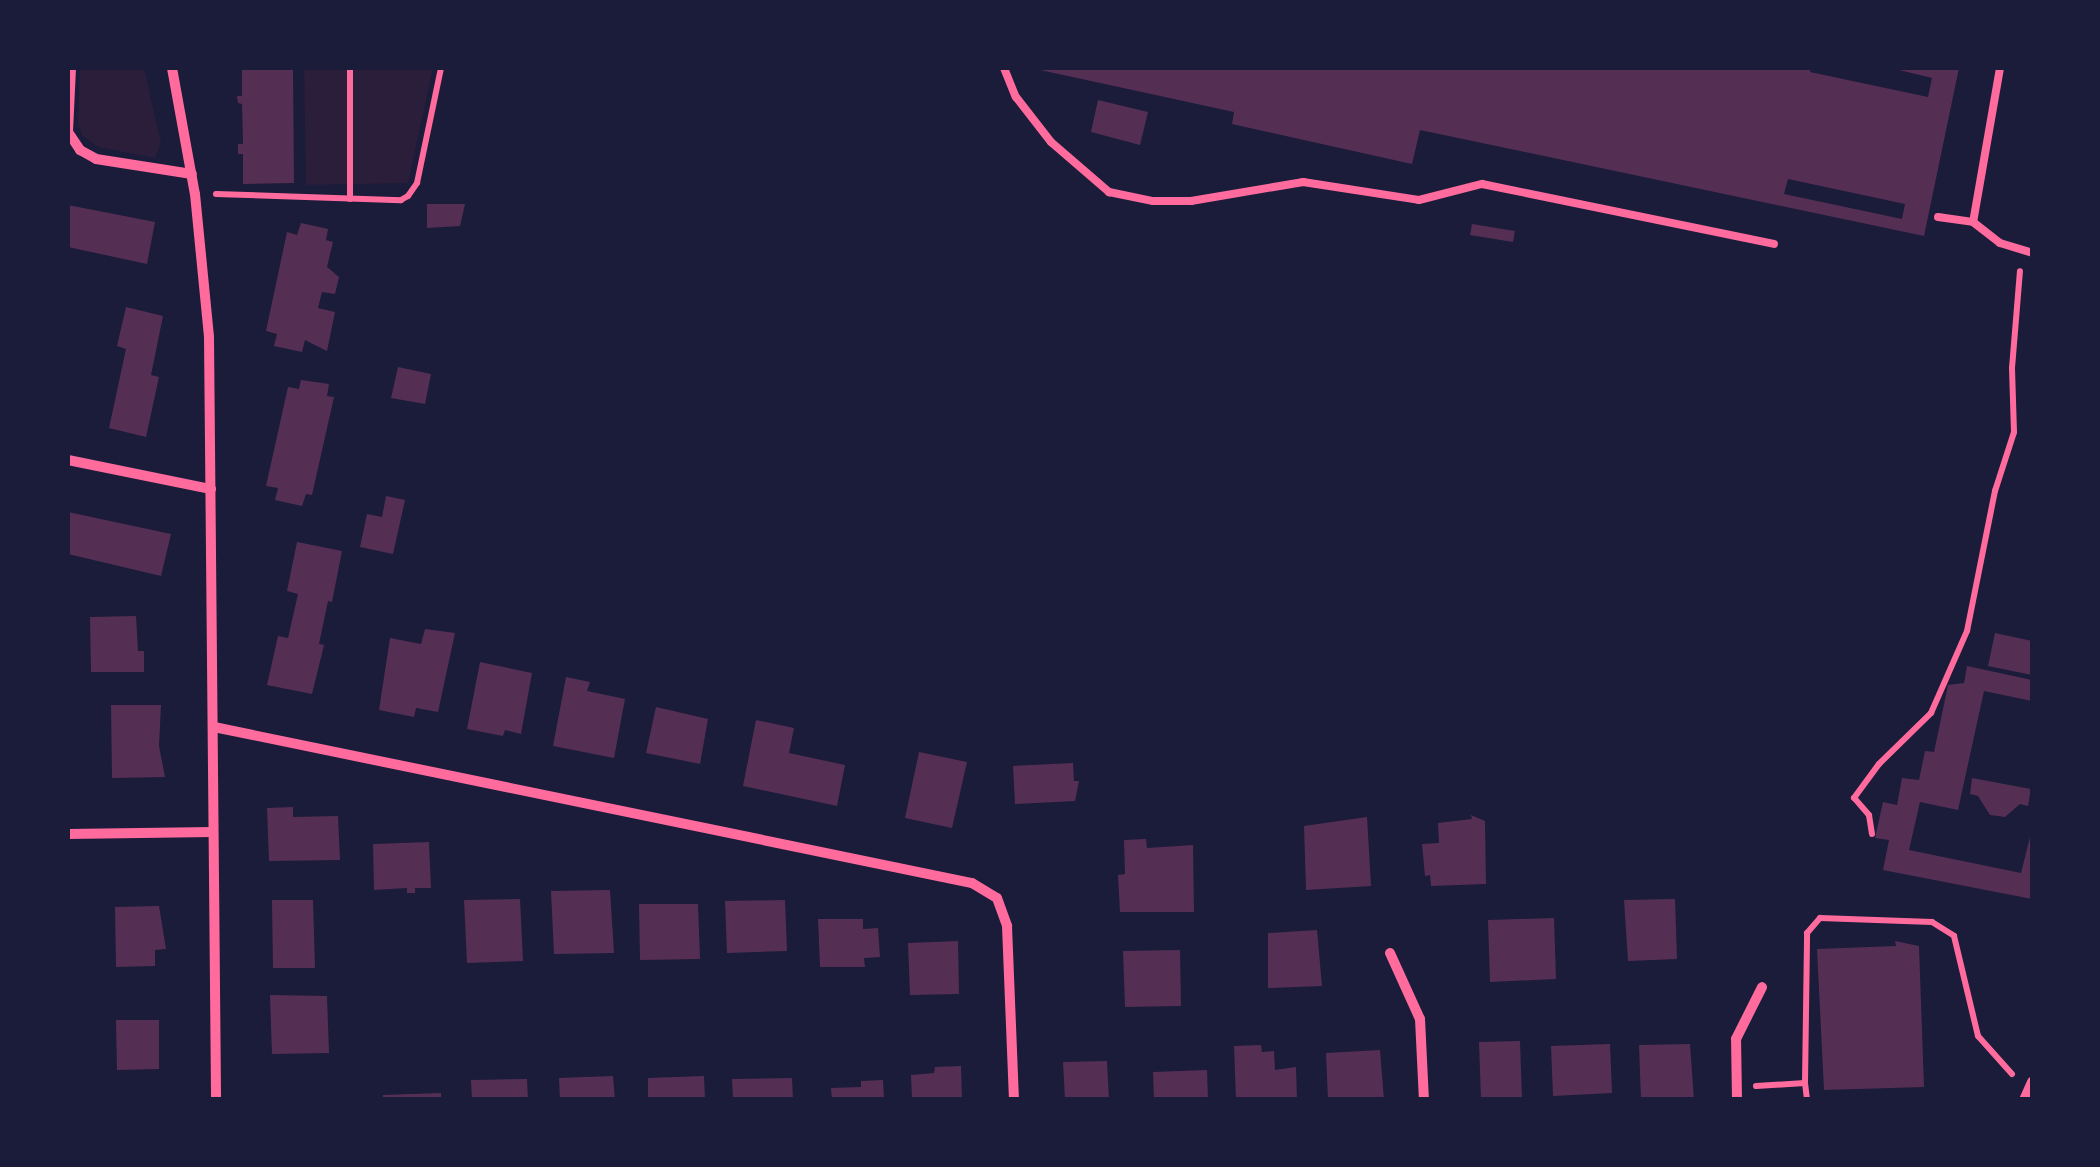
<!DOCTYPE html>
<html>
<head>
<meta charset="utf-8">
<style>
  body { margin:0 }
  #map { position:relative; width:2100px; height:1167px; overflow:hidden; background:#1b1b3a; font-family:"Fira Sans",sans-serif }
  div>[style] { position:absolute }
  [style*='--x'] { left:calc(var(--x)*1px); top:calc(var(--y)*1px); width:calc(var(--w)*1px); rotate:calc(var(--a)*1deg) }
  .green>* { inset:0; background:#2a1e3b }
  .building>* { inset:0; background:#542f53 }
  .path>* { height:6px; margin:-3px; padding:0 3px; transform-origin:3px; border-radius:3px; background:#ff6b9d }
  .service>* { height:8px; margin:-4px; padding:0 4px; transform-origin:4px; border-radius:4px; background:#ff6b9d }
  .minor>* { height:10px; margin:-5px; padding:0 5px; transform-origin:5px; border-radius:5px; background:#ff6b9d }
  span { translate:-50% -50%; white-space:nowrap; text-align:center; line-height:1.15; -webkit-text-stroke:10px #1b1b3a; paint-order:stroke }
  .frame { position:absolute; inset:0; border:70px solid #1b1b3a; pointer-events:none }
</style>
</head>
<body>
<div id="map">
  <div class="green">
    <i style="clip-path:polygon(80px 68px,144px 68px,161px 143px,155px 158px,98px 147px,82px 135px,78px 124px)"></i>
    <i style="clip-path:polygon(304px 68px,433px 68px,408px 183px,306px 185px)"></i>
  </div>
  <div class="building">
    <i style="clip-path:polygon(242px 68px,293px 68px,294px 183px,243px 184px,243px 154px,238px 154px,238px 144px,243px 144px,242px 104px,238px 103px,237px 96px,242px 96px)"></i>
    <i style="clip-path:polygon(evenodd,1031px 68px,1811px 68px,1810px 72px,1928px 97px,1932px 78px,1891px 68px,1959px 68px,1924px 236px,1420px 130px,1412px 164px,1232px 124px,1234px 112px,1031px 68px,1788px 179px,1905px 204px,1902px 219px,1784px 194px,1788px 179px)"></i>
    <i style="clip-path:polygon(1098px 100px,1148px 112px,1140px 145px,1091px 132px)"></i>
    <i style="clip-path:polygon(427px 204px,465px 204px,460px 226px,427px 228px)"></i>
    <i style="clip-path:polygon(68px 205px,155px 222px,147px 264px,68px 247px)"></i>
    <i style="clip-path:polygon(301px 223px,328px 229px,326px 240px,333px 242px,327px 267px,339px 277px,335px 294px,322px 292px,318px 308px,335px 312px,327px 351px,305px 340px,302px 352px,274px 346px,277px 334px,266px 331px,287px 232px,297px 235px)"></i>
    <i style="clip-path:polygon(1472px 224px,1515px 231px,1513px 242px,1470px 235px)"></i>
    <i style="clip-path:polygon(126px 307px,163px 316px,151px 375px,159px 377px,146px 437px,109px 428px,126px 349px,117px 346px)"></i>
    <i style="clip-path:polygon(398px 367px,431px 374px,425px 404px,391px 398px)"></i>
    <i style="clip-path:polygon(301px 380px,329px 384px,327px 396px,334px 397px,312px 495px,306px 494px,302px 506px,275px 500px,278px 488px,266px 486px,288px 387px,299px 389px)"></i>
    <i style="clip-path:polygon(386px 496px,405px 500px,393px 554px,360px 547px,367px 514px,382px 517px)"></i>
    <i style="clip-path:polygon(68px 512px,171px 534px,161px 576px,68px 554px)"></i>
    <i style="clip-path:polygon(297px 542px,342px 551px,332px 602px,328px 601px,319px 644px,324px 645px,312px 694px,267px 685px,278px 636px,288px 638px,298px 594px,287px 591px)"></i>
    <i style="clip-path:polygon(136px 616px,138px 651px,144px 651px,144px 672px,91px 672px,90px 617px)"></i>
    <i style="clip-path:polygon(425px 629px,455px 633px,438px 712px,416px 708px,414px 717px,379px 710px,390px 638px,421px 644px)"></i>
    <i style="clip-path:polygon(1995px 633px,2032px 641px,2032px 675px,1988px 666px)"></i>
    <i style="clip-path:polygon(480px 662px,532px 673px,521px 734px,505px 730px,503px 736px,467px 729px)"></i>
    <i style="clip-path:polygon(1967px 666px,2032px 680px,2032px 701px,1984px 691px,1958px 810px,1920px 802px,1909px 850px,2021px 873px,2032px 829px,2032px 899px,1883px 870px,1889px 840px,1875px 838px,1883px 802px,1897px 805px,1902px 778px,1919px 780px,1925px 751px,1934px 752px,1948px 685px,1964px 683px)"></i>
    <i style="clip-path:polygon(566px 677px,590px 682px,587px 691px,625px 699px,614px 758px,553px 746px)"></i>
    <i style="clip-path:polygon(111px 705px,161px 705px,159px 746px,165px 777px,112px 778px)"></i>
    <i style="clip-path:polygon(656px 707px,708px 719px,700px 764px,646px 753px)"></i>
    <i style="clip-path:polygon(756px 720px,794px 728px,789px 753px,845px 765px,837px 806px,743px 786px)"></i>
    <i style="clip-path:polygon(919px 752px,967px 762px,952px 828px,905px 818px)"></i>
    <i style="clip-path:polygon(1073px 763px,1074px 781px,1079px 781px,1075px 801px,1015px 804px,1013px 766px)"></i>
    <i style="clip-path:polygon(1972px 778px,2031px 789px,2028px 806px,2020px 804px,2005px 817px,1990px 815px,1978px 796px,1970px 794px)"></i>
    <i style="clip-path:polygon(293px 807px,293px 817px,338px 816px,340px 860px,269px 861px,267px 808px)"></i>
    <i style="clip-path:polygon(1471px 815px,1485px 821px,1486px 884px,1431px 886px,1430px 875px,1425px 876px,1422px 844px,1439px 843px,1438px 823px,1472px 819px)"></i>
    <i style="clip-path:polygon(1367px 817px,1371px 886px,1306px 890px,1304px 826px)"></i>
    <i style="clip-path:polygon(1146px 839px,1147px 848px,1193px 845px,1194px 912px,1120px 912px,1118px 875px,1125px 874px,1124px 840px)"></i>
    <i style="clip-path:polygon(429px 842px,431px 888px,415px 888px,415px 893px,407px 893px,407px 888px,374px 890px,373px 844px)"></i>
    <i style="clip-path:polygon(610px 890px,614px 953px,554px 954px,551px 891px)"></i>
    <i style="clip-path:polygon(520px 899px,523px 961px,467px 963px,464px 900px)"></i>
    <i style="clip-path:polygon(1675px 899px,1677px 959px,1628px 961px,1624px 900px)"></i>
    <i style="clip-path:polygon(272px 900px,313px 900px,315px 968px,273px 968px)"></i>
    <i style="clip-path:polygon(785px 900px,787px 951px,727px 953px,725px 901px)"></i>
    <i style="clip-path:polygon(639px 904px,698px 904px,700px 959px,640px 960px)"></i>
    <i style="clip-path:polygon(159px 906px,166px 949px,155px 950px,155px 966px,116px 967px,115px 907px)"></i>
    <i style="clip-path:polygon(1554px 918px,1556px 979px,1490px 982px,1488px 920px)"></i>
    <i style="clip-path:polygon(818px 919px,863px 919px,863px 929px,878px 928px,880px 957px,864px 958px,865px 967px,820px 967px)"></i>
    <i style="clip-path:polygon(1317px 930px,1322px 986px,1268px 988px,1268px 933px)"></i>
    <i style="clip-path:polygon(958px 941px,959px 994px,910px 995px,908px 943px)"></i>
    <i style="clip-path:polygon(1895px 941px,1919px 946px,1924px 1087px,1824px 1090px,1817px 949px,1896px 946px)"></i>
    <i style="clip-path:polygon(1180px 950px,1181px 1006px,1125px 1007px,1123px 951px)"></i>
    <i style="clip-path:polygon(270px 995px,327px 996px,329px 1053px,272px 1054px)"></i>
    <i style="clip-path:polygon(116px 1020px,159px 1020px,159px 1069px,117px 1070px)"></i>
    <i style="clip-path:polygon(1520px 1041px,1522px 1100px,1481px 1100px,1479px 1042px)"></i>
    <i style="clip-path:polygon(1610px 1044px,1612px 1093px,1553px 1096px,1551px 1046px)"></i>
    <i style="clip-path:polygon(1690px 1044px,1694px 1100px,1641px 1100px,1639px 1045px)"></i>
    <i style="clip-path:polygon(1261px 1045px,1262px 1052px,1274px 1051px,1275px 1070px,1296px 1067px,1297px 1100px,1236px 1100px,1234px 1046px)"></i>
    <i style="clip-path:polygon(1380px 1050px,1384px 1100px,1328px 1100px,1326px 1053px)"></i>
    <i style="clip-path:polygon(1107px 1061px,1109px 1100px,1065px 1100px,1063px 1062px)"></i>
    <i style="clip-path:polygon(961px 1066px,962px 1100px,912px 1100px,911px 1075px,934px 1073px,935px 1067px)"></i>
    <i style="clip-path:polygon(1207px 1070px,1208px 1100px,1154px 1100px,1153px 1072px)"></i>
    <i style="clip-path:polygon(613px 1076px,615px 1100px,560px 1100px,559px 1078px)"></i>
    <i style="clip-path:polygon(704px 1076px,705px 1100px,648px 1100px,648px 1078px)"></i>
    <i style="clip-path:polygon(792px 1078px,793px 1100px,733px 1100px,732px 1079px)"></i>
    <i style="clip-path:polygon(527px 1079px,528px 1100px,472px 1100px,471px 1080px)"></i>
    <i style="clip-path:polygon(883px 1080px,884px 1100px,832px 1100px,831px 1088px,861px 1087px,861px 1081px)"></i>
    <i style="clip-path:polygon(441px 1093px,441px 1100px,383px 1100px,383px 1095px)"></i>
  </div>
  <div class="path">
    <i style="--x:216;--y:194;--w:185;--a:1.9"></i>
    <i style="--x:401;--y:200;--w:8;--a:-30"></i>
    <i style="--x:408;--y:196;--w:16;--a:-55"></i>
    <i style="--x:417;--y:183;--w:117;--a:-78.2"></i>
    <i style="--x:350;--y:199;--w:131;--a:-90"></i>
    <i style="--x:1872;--y:834;--w:19;--a:-99"></i>
    <i style="--x:1869;--y:815;--w:23;--a:-131"></i>
    <i style="--x:1854;--y:798;--w:42;--a:-53.7"></i>
    <i style="--x:1879;--y:764;--w:73;--a:-44.4"></i>
    <i style="--x:1931;--y:713;--w:90;--a:-66.3"></i>
    <i style="--x:1967;--y:631;--w:143;--a:-78.7"></i>
    <i style="--x:1995;--y:491;--w:62;--a:-72.1"></i>
    <i style="--x:2014;--y:432;--w:64;--a:-91.8"></i>
    <i style="--x:2012;--y:368;--w:97;--a:-85.3"></i>
    <i style="--x:1805;--y:1083;--w:17;--a:83"></i>
    <i style="--x:1756;--y:1086;--w:49;--a:-3.5"></i>
    <i style="--x:1805;--y:1083;--w:150;--a:-89.2"></i>
    <i style="--x:1807;--y:933;--w:20;--a:-49"></i>
    <i style="--x:1820;--y:918;--w:112;--a:2"></i>
    <i style="--x:1932;--y:922;--w:26;--a:32"></i>
    <i style="--x:1954;--y:936;--w:103;--a:76.5"></i>
    <i style="--x:1978;--y:1036;--w:51;--a:48.2"></i>
  </div>
  <div class="service">
    <i style="--x:1004;--y:68;--w:31;--a:68"></i>
    <i style="--x:1016;--y:97;--w:57;--a:52.1"></i>
    <i style="--x:1051;--y:142;--w:77;--a:40.8"></i>
    <i style="--x:1109;--y:192;--w:45;--a:11.6"></i>
    <i style="--x:1153;--y:201;--w:38;--a:0"></i>
    <i style="--x:1191;--y:201;--w:114;--a:-9.6"></i>
    <i style="--x:1303;--y:182;--w:117;--a:8.8"></i>
    <i style="--x:1419;--y:200;--w:65;--a:-14.3"></i>
    <i style="--x:1482;--y:184;--w:298;--a:11.6"></i>
    <i style="--x:2000;--y:68;--w:156;--a:99.9"></i>
    <i style="--x:1973;--y:222;--w:34;--a:38"></i>
    <i style="--x:2000;--y:243;--w:34;--a:17"></i>
    <i style="--x:1938;--y:217;--w:35;--a:8"></i>
  </div>
  <div class="minor">
    <i style="--x:71;--y:68;--w:64;--a:92.7"></i>
    <i style="--x:68;--y:132;--w:22;--a:56"></i>
    <i style="--x:80;--y:150;--w:18;--a:29"></i>
    <i style="--x:96;--y:159;--w:97;--a:8.9"></i>
    <i style="--x:172;--y:68;--w:128;--a:79.7"></i>
    <i style="--x:195;--y:194;--w:144;--a:84.4"></i>
    <i style="--x:209;--y:337;--w:763;--a:89.47"></i>
    <i style="--x:68;--y:460;--w:146;--a:11.5"></i>
    <i style="--x:214;--y:727;--w:774;--a:11.63"></i>
    <i style="--x:972;--y:883;--w:29;--a:31"></i>
    <i style="--x:997;--y:898;--w:30;--a:70"></i>
    <i style="--x:1007;--y:926;--w:174;--a:87.7"></i>
    <i style="--x:68;--y:834;--w:145;--a:-0.8"></i>
    <i style="--x:1390;--y:953;--w:72;--a:65.6"></i>
    <i style="--x:1420;--y:1019;--w:81;--a:87.2"></i>
    <i style="--x:1737;--y:1100;--w:61;--a:-90.9"></i>
    <i style="--x:1736;--y:1039;--w:58;--a:-63.4"></i>
    <i style="--x:2024;--y:1100;--w:20;--a:-66"></i>
  </div>
  <div class="frame"></div>
</div>
</body>
</html>
